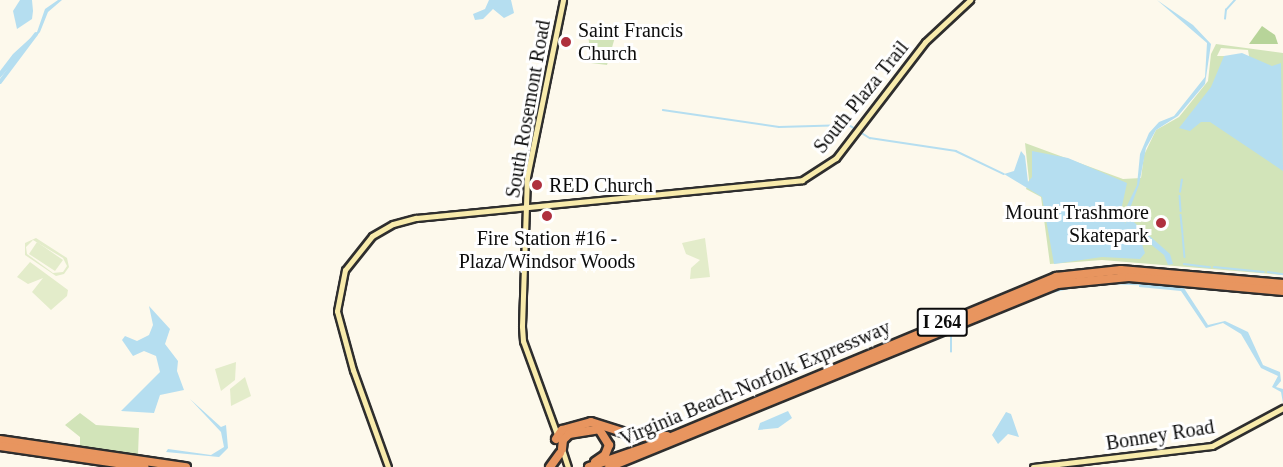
<!DOCTYPE html>
<html>
<head>
<meta charset="utf-8">
<style>
  body { margin:0 }
  #map { position:relative; width:1283px; height:467px; overflow:hidden; background:#fdf9ec; font-family:Georgia,serif }
  div>[style] { position:absolute }
  [style*='--x'] { left:calc(var(--x)*1px); top:calc(var(--y)*1px); width:calc(var(--w)*1px); rotate:calc(var(--a)*1deg) }
  .green>* { inset:0; background:#d2e4b9 }
  .forest>* { inset:0; background:#b7d499 }
  .pitch>* { inset:0; background:#e3ecca }
  .water>* { inset:0; background:#b5def0 }
  .stream>* { height:1.5px; margin:-0.75px; padding:0 0.75px; transform-origin:0.75px; border-radius:0.75px; background:#b5def0 }
  .river>* { height:4px; margin:-2px; padding:0 2px; transform-origin:2px; border-radius:2px; background:#b5def0 }
  .roads { filter:drop-shadow(2px 0 #2e2e2e) drop-shadow(-2px 0 #2e2e2e) drop-shadow(0 2px #2e2e2e) drop-shadow(0 -2px #2e2e2e) }
  .secondary>* { height:5px; margin:-2.5px; padding:0 2.5px; transform-origin:2.5px; border-radius:2.5px; background:#f8ebac }
  .motorway>* { height:8px; margin:-4px; padding:0 4px; transform-origin:4px; border-radius:4px; background:#e8955f }
  .dots>* { width:16px; height:16px; translate:-50% -50%; box-sizing:border-box; border:3px solid #fff; border-radius:50% }
  span { translate:-50% -50%; white-space:nowrap; text-align:center; line-height:1.15; -webkit-text-stroke:6px #fff; paint-order:stroke }
  .shield-label span { padding:2px 4px; background:#fff; border:2px solid; border-radius:4px; -webkit-text-stroke-width:0 }
  .shield-label { font-size:18px; color:#0c0c0c; font-weight:700 }
  .poi-label { font-size:20px; color:#0c0c0c }
  .left { translate:0 -50%; text-align:left }
  .right { translate:-100% -50%; text-align:right }
  .street-label { font-size:20px; color:#0c0c0c }
</style>
</head>
<body>
<div id="map">
  <div class="green">
    <i style="clip-path:polygon(617px 30px,607px 65px,591px 63px,588px 32px)"></i>
    <i style="clip-path:polygon(evenodd,1216px 44px,1283px 53px,1283px 275px,1102px 260px,1050px 264px,1041px 197px,1026px 189px,1029px 180px,1025px 143px,1123px 179px,1141px 178px,1144px 155px,1156px 130px,1179px 117px,1208px 81px,1211px 54px,1216px 44px,1221px 48px,1248px 50px,1249px 56px,1217px 56px,1221px 48px)"></i>
    <i style="clip-path:polygon(80px 413px,96px 425px,139px 428px,138px 455px,80px 446px,80px 437px,65px 425px)"></i>
  </div>
  <div class="forest">
    <i style="clip-path:polygon(1262px 26px,1275px 35px,1278px 44px,1249px 44px)"></i>
  </div>
  <div class="pitch">
    <i style="clip-path:polygon(evenodd,36px 238px,67px 258px,69px 267px,64px 274px,56px 276px,25px 255px,25px 243px,36px 238px,33px 240px,63px 258px,67px 266px,63px 272px,53px 273px,27px 254px,26px 247px,33px 240px)"></i>
    <i style="clip-path:polygon(705px 238px,710px 277px,690px 279px,691px 268px,700px 260px,686px 254px,682px 243px)"></i>
    <i style="clip-path:polygon(37px 242px,63px 260px,55px 271px,29px 254px)"></i>
    <i style="clip-path:polygon(30px 262px,68px 290px,67px 296px,51px 310px,32px 292px,43px 278px,28px 284px,17px 277px)"></i>
    <i style="clip-path:polygon(236px 362px,235px 380px,221px 391px,215px 369px)"></i>
    <i style="clip-path:polygon(245px 377px,251px 396px,231px 406px,230px 389px)"></i>
  </div>
  <div class="water">
    <i style="clip-path:polygon(20px 0,32px 0,33px 11px,32px 19px,17px 29px,13px 11px)"></i>
    <i style="clip-path:polygon(58px 0,62px 0,48px 12px,40px 32px,0 78px,0 71px,13px 54px,37px 32px,45px 9px)"></i>
    <i style="clip-path:polygon(489px 0,511px 0,514px 13px,504px 18px,493px 9px,483px 19px,475px 20px,473px 14px,485px 9px)"></i>
    <i style="clip-path:polygon(1157px 0,1193px 25px,1211px 44px,1205px 84px,1178px 116px,1156px 130px,1146px 148px,1139px 185px,1127px 216px,1170px 254px,1173px 264px,1168px 265px,1164px 255px,1139px 235px,1145px 253px,1140px 259px,1102px 257px,1054px 264px,1042px 197px,1004px 174px,1014px 171px,1021px 151px,1025px 156px,1028px 182px,1032px 177px,1032px 151px,1068px 158px,1127px 183px,1120px 215px,1126px 224px,1123px 214px,1137px 185px,1140px 154px,1149px 133px,1159px 122px,1174px 116px,1205px 77px,1207px 43px)"></i>
    <i style="clip-path:polygon(1242px 53px,1272px 66px,1281px 63px,1283px 171px,1210px 122px,1201px 122px,1190px 131px,1179px 128px,1211px 87px,1224px 56px)"></i>
    <i style="clip-path:polygon(1139px 283px,1182px 285px,1208px 325px,1225px 321px,1248px 332px,1263px 365px,1280px 372px,1281px 381px,1276px 387px,1283px 389px,1283px 403px,1281px 392px,1272px 387px,1278px 376px,1261px 368px,1241px 334px,1223px 323px,1206px 328px,1181px 291px,1139px 287px)"></i>
    <i style="clip-path:polygon(149px 306px,170px 329px,165px 344px,178px 361px,177px 371px,184px 390px,160px 395px,154px 413px,121px 411px,160px 372px,156px 356px,144px 351px,133px 356px,122px 340px,125px 336px,137px 341px,149px 335px,153px 325px)"></i>
    <i style="clip-path:polygon(190px 399px,221px 427px,226px 425px,228px 448px,219px 457px,166px 452px,168px 449px,211px 455px,224px 447px,221px 432px)"></i>
    <i style="clip-path:polygon(788px 411px,792px 418px,778px 428px,758px 430px,760px 423px)"></i>
    <i style="clip-path:polygon(1006px 412px,1011px 414px,1019px 437px,1008px 434px,998px 444px,992px 435px)"></i>
  </div>
  <div class="stream">
    <i style="--x:1225;--y:19;--w:9;--a:-84"></i>
    <i style="--x:1226;--y:10;--w:13;--a:-48"></i>
    <i style="--x:663;--y:110;--w:117;--a:8.3"></i>
    <i style="--x:779;--y:127;--w:70;--a:-1.6"></i>
    <i style="--x:849;--y:125;--w:25;--a:32"></i>
    <i style="--x:870;--y:138;--w:87;--a:8.6"></i>
    <i style="--x:956;--y:151;--w:53;--a:25.6"></i>
    <i style="--x:1180;--y:192;--w:12;--a:-81"></i>
    <i style="--x:1180;--y:196;--w:15;--a:86"></i>
    <i style="--x:1181;--y:215;--w:18;--a:84"></i>
    <i style="--x:1183;--y:235;--w:22;--a:85"></i>
    <i style="--x:1184;--y:264;--w:26;--a:7"></i>
    <i style="--x:1214;--y:267;--w:50;--a:5.7"></i>
    <i style="--x:1268;--y:272;--w:15;--a:8"></i>
    <i style="--x:1104;--y:283;--w:34;--a:2"></i>
    <i style="--x:1039;--y:295;--w:40;--a:-13"></i>
    <i style="--x:951;--y:352;--w:18;--a:-90"></i>
    <i style="--x:951;--y:334;--w:41;--a:-24.7"></i>
  </div>
  <div class="river">
    <i style="--x:0;--y:82;--w:60;--a:-53.1"></i>
  </div>
  <div class="roads">
    <div class="secondary">
      <i style="--x:558;--y:437;--w:102;--a:-110"></i>
      <i style="--x:523;--y:341;--w:15;--a:-94"></i>
      <i style="--x:522;--y:326;--w:149;--a:-88.1"></i>
      <i style="--x:527;--y:177;--w:181;--a:-78.5"></i>
      <i style="--x:562;--y:449;--w:19;--a:72"></i>
      <i style="--x:388;--y:467;--w:103;--a:-109.8"></i>
      <i style="--x:353;--y:370;--w:61;--a:-105.2"></i>
      <i style="--x:337;--y:311;--w:42;--a:-79"></i>
      <i style="--x:345;--y:270;--w:43;--a:-51.5"></i>
      <i style="--x:372;--y:236;--w:24;--a:-30"></i>
      <i style="--x:393;--y:224;--w:24;--a:-15"></i>
      <i style="--x:416;--y:218;--w:388;--a:-5.6"></i>
      <i style="--x:802;--y:180;--w:40;--a:-32.9"></i>
      <i style="--x:836;--y:158;--w:146;--a:-52.5"></i>
      <i style="--x:925;--y:42;--w:62;--a:-43"></i>
      <i style="--x:1033;--y:467;--w:180;--a:-6.7"></i>
      <i style="--x:1212;--y:446;--w:81;--a:-28.2"></i>
    </div>
    <div class="motorway">
      <i style="--x:556;--y:439;--w:11;--a:-56"></i>
      <i style="--x:562;--y:430;--w:30;--a:-15"></i>
      <i style="--x:591;--y:422;--w:49;--a:17.7"></i>
      <i style="--x:638;--y:437;--w:29;--a:-2"></i>
      <i style="--x:0;--y:440;--w:188;--a:8.3"></i>
      <i style="--x:0;--y:446;--w:146;--a:8.3"></i>
      <i style="--x:562;--y:449;--w:9;--a:-84"></i>
      <i style="--x:563;--y:440;--w:8;--a:-45"></i>
      <i style="--x:569;--y:434;--w:30;--a:-9"></i>
      <i style="--x:599;--y:429;--w:19;--a:58"></i>
      <i style="--x:609;--y:445;--w:11;--a:112"></i>
      <i style="--x:605;--y:455;--w:12;--a:145"></i>
      <i style="--x:550;--y:467;--w:17;--a:-54"></i>
      <i style="--x:589;--y:467;--w:65;--a:-19"></i>
      <i style="--x:650;--y:446;--w:440;--a:-22.6"></i>
      <i style="--x:1056;--y:277;--w:65;--a:-6.1"></i>
      <i style="--x:1121;--y:270;--w:163;--a:4.9"></i>
      <i style="--x:609;--y:467;--w:485;--a:-22.2"></i>
      <i style="--x:1058;--y:284;--w:71;--a:-5.6"></i>
      <i style="--x:1129;--y:277;--w:155;--a:5.2"></i>
    </div>
  </div>
  <div class="dots">
    <i style="left:566px;top:42px;background:#af303e"></i>
    <i style="left:537px;top:185px;background:#af303e"></i>
    <i style="left:547px;top:216px;background:#af303e"></i>
    <i style="left:1161px;top:223px;background:#af303e"></i>
  </div>
  <div class="shield-label">
    <span style="left:942px;top:322px">I 264</span>
  </div>
  <div class="poi-label">
    <span class="left" style="left:578px;top:42px">Saint Francis<br>Church</span>
    <span class="left" style="left:549px;top:185px">RED Church</span>
    <span class="right" style="left:1149px;top:224px">Mount Trashmore<br>Skatepark</span>
    <span style="left:547px;top:250px">Fire Station #16 -<br>Plaza/Windsor Woods</span>
  </div>
  <div class="street-label">
    <span style="left:861px;top:97px;rotate:-51deg">South Plaza Trail</span>
    <span style="left:528px;top:109px;rotate:-80deg">South Rosemont Road</span>
    <span style="left:755px;top:383px;rotate:-23deg">Virginia Beach-Norfolk Expressway</span>
    <span style="left:1160px;top:435px;rotate:-9deg">Bonney Road</span>
  </div>
</div>
</body>
</html>
